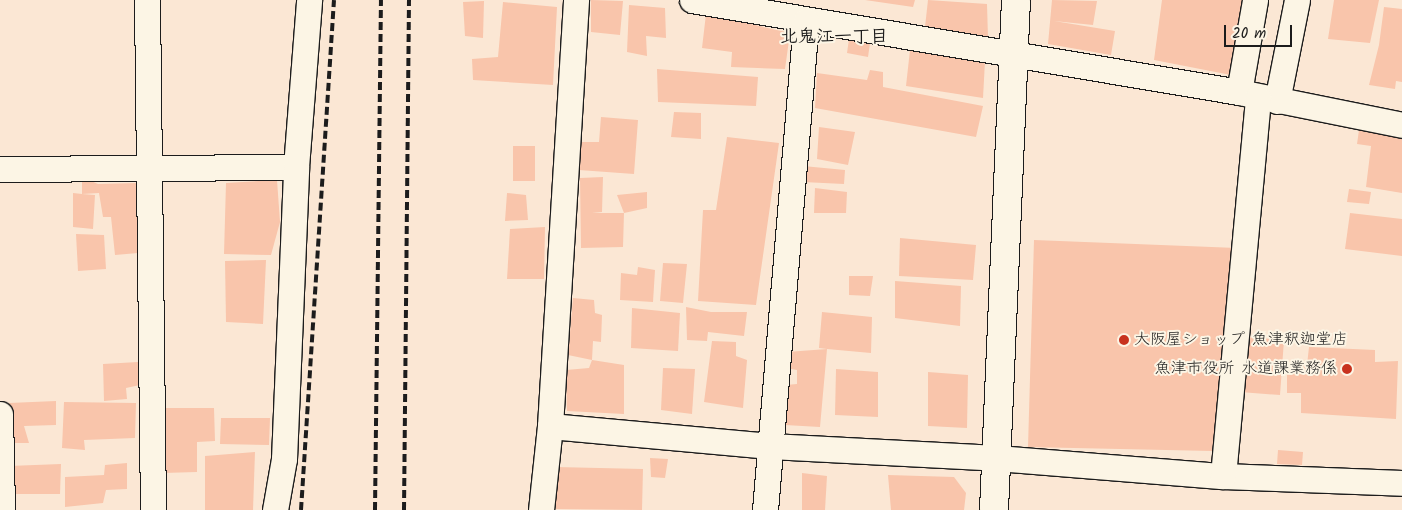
<!DOCTYPE html>
<html>
<head>
<meta charset="utf-8">
<style>
  body { margin:0 }
  #map { position:relative; width:1402px; height:510px; overflow:hidden; background:#fbe7d4; font-family:Kalam,"Klee One",sans-serif }
  div>[style] { position:absolute }
  [style*='--x'] { left:calc(var(--x)*1px); top:calc(var(--y)*1px); width:calc(var(--w)*1px); rotate:calc(var(--a)*1deg) }
  .building>* { inset:0; background:#f9c5ab }
  .roads { filter:drop-shadow(1px 0 #1c1c1c) drop-shadow(-1px 0 #1c1c1c) drop-shadow(0 1px #1c1c1c) drop-shadow(0 -1px #1c1c1c) }
  .minor>* { height:25px; margin:-12.5px; padding:0 12.5px; transform-origin:12.5px; border-radius:12.5px; background:#fcf5e5 }
  .tertiary>* { height:28px; margin:-14px; padding:0 14px; transform-origin:14px; border-radius:14px; background:#fcf5e5 }
  .rail>* { height:4px; margin-top:-2px; transform-origin:0; background:repeating-linear-gradient(90deg,#1c1c1c 0 8px,transparent 0 12px) }
  .dots>* { width:14px; height:14px; translate:-50% -50%; box-sizing:border-box; border:2px solid #fcf5e5; border-radius:50% }
  span { translate:-50% -50%; white-space:nowrap; text-align:center; line-height:1.15; -webkit-text-stroke:4px #fcf5e5; paint-order:stroke }
  .poi-label { font-size:16px; color:#1c1c1c }
  .left { translate:0 -50%; text-align:left }
  .right { translate:-100% -50%; text-align:right }
  .neighbourhood-label { font-size:18px; color:#1c1c1c; font-weight:700 }
  .scale { position:absolute; left:1224px; top:25px; width:68px; height:22px; box-sizing:border-box; border:2px solid #1c1c1c; border-top:0; padding-left:6px; font-size:15px; line-height:18px; white-space:nowrap; color:#1c1c1c; -webkit-text-stroke:4px #fcf5e5; paint-order:stroke }
</style>
</head>
<body>
<div id="map">
  <div class="building">
    <i style="clip-path:polygon(591px 0,623px 1px,620px 35px,591px 32px)"></i>
    <i style="clip-path:polygon(865px 0,915px 0,913px 7px)"></i>
    <i style="clip-path:polygon(928px 0,987px 4px,988px 38px,925px 27px)"></i>
    <i style="clip-path:polygon(1052px 0,1097px 1px,1093px 25px,1054px 21px,1115px 31px,1111px 55px,1048px 44px)"></i>
    <i style="clip-path:polygon(1162px 0,1244px 0,1231px 75px,1154px 60px)"></i>
    <i style="clip-path:polygon(1334px 0,1379px 0,1370px 43px,1328px 39px)"></i>
    <i style="clip-path:polygon(484px 1px,483px 38px,465px 36px,463px 2px)"></i>
    <i style="clip-path:polygon(503px 2px,557px 7px,553px 85px,473px 80px,472px 59px,498px 57px)"></i>
    <i style="clip-path:polygon(629px 5px,665px 8px,666px 38px,646px 36px,647px 56px,627px 52px)"></i>
    <i style="clip-path:polygon(1384px 7px,1402px 9px,1402px 82px,1396px 81px,1395px 89px,1369px 85px,1379px 45px)"></i>
    <i style="clip-path:polygon(706px 14px,790px 33px,785px 69px,731px 67px,732px 52px,702px 48px)"></i>
    <i style="clip-path:polygon(849px 39px,870px 43px,868px 57px,847px 53px)"></i>
    <i style="clip-path:polygon(910px 50px,985px 61px,983px 98px,906px 86px)"></i>
    <i style="clip-path:polygon(657px 69px,758px 77px,756px 106px,658px 102px)"></i>
    <i style="clip-path:polygon(870px 70px,883px 72px,883px 87px,983px 106px,976px 137px,815px 108px,817px 73px,867px 80px)"></i>
    <i style="clip-path:polygon(674px 112px,701px 113px,701px 139px,671px 137px)"></i>
    <i style="clip-path:polygon(601px 117px,638px 120px,634px 174px,579px 170px,581px 142px,599px 142px)"></i>
    <i style="clip-path:polygon(1360px 123px,1402px 129px,1402px 193px,1366px 187px,1371px 146px,1357px 144px)"></i>
    <i style="clip-path:polygon(819px 127px,855px 132px,848px 165px,817px 159px)"></i>
    <i style="clip-path:polygon(727px 137px,779px 143px,756px 305px,698px 301px,703px 210px,716px 210px)"></i>
    <i style="clip-path:polygon(513px 146px,535px 146px,535px 181px,513px 181px)"></i>
    <i style="clip-path:polygon(803px 166px,845px 170px,844px 184px,803px 182px)"></i>
    <i style="clip-path:polygon(82px 177px,98px 184px,137px 183px,138px 253px,115px 255px,111px 217px,103px 217px,99px 193px,82px 194px,95px 195px,93px 229px,73px 227px,73px 193px,82px 194px)"></i>
    <i style="clip-path:polygon(603px 177px,602px 212px,592px 213px,624px 213px,623px 247px,581px 248px,580px 178px)"></i>
    <i style="clip-path:polygon(277px 180px,280px 222px,271px 255px,224px 254px,226px 183px)"></i>
    <i style="clip-path:polygon(815px 188px,847px 192px,846px 213px,814px 213px)"></i>
    <i style="clip-path:polygon(1349px 189px,1371px 192px,1369px 204px,1347px 202px)"></i>
    <i style="clip-path:polygon(647px 192px,647px 208px,624px 213px,617px 195px)"></i>
    <i style="clip-path:polygon(507px 193px,526px 195px,528px 220px,505px 221px)"></i>
    <i style="clip-path:polygon(1350px 213px,1402px 219px,1402px 256px,1345px 249px)"></i>
    <i style="clip-path:polygon(545px 227px,544px 279px,507px 279px,510px 229px)"></i>
    <i style="clip-path:polygon(76px 234px,104px 235px,106px 269px,78px 271px)"></i>
    <i style="clip-path:polygon(900px 238px,976px 245px,973px 280px,899px 276px)"></i>
    <i style="clip-path:polygon(1034px 240px,1237px 248px,1212px 451px,1028px 447px)"></i>
    <i style="clip-path:polygon(266px 260px,263px 324px,226px 322px,225px 261px)"></i>
    <i style="clip-path:polygon(663px 263px,687px 264px,683px 303px,660px 301px)"></i>
    <i style="clip-path:polygon(638px 267px,655px 270px,653px 302px,620px 300px,621px 273px,637px 275px)"></i>
    <i style="clip-path:polygon(849px 276px,873px 276px,870px 296px,849px 295px)"></i>
    <i style="clip-path:polygon(895px 281px,961px 286px,960px 326px,895px 318px)"></i>
    <i style="clip-path:polygon(573px 298px,594px 300px,595px 313px,602px 315px,601px 342px,593px 341px,592px 360px,568px 355px)"></i>
    <i style="clip-path:polygon(686px 307px,711px 312px,747px 312px,744px 336px,708px 332px,707px 341px,687px 340px)"></i>
    <i style="clip-path:polygon(632px 308px,680px 313px,678px 351px,631px 348px)"></i>
    <i style="clip-path:polygon(822px 312px,872px 317px,871px 353px,827px 349px,820px 427px,785px 425px,786px 385px,797px 384px,797px 370px,786px 368px,787px 352px,827px 349px,819px 348px)"></i>
    <i style="clip-path:polygon(1244px 337px,1284px 340px,1280px 395px,1240px 392px)"></i>
    <i style="clip-path:polygon(712px 341px,736px 342px,736px 356px,747px 360px,743px 408px,704px 402px)"></i>
    <i style="clip-path:polygon(1309px 347px,1375px 350px,1375px 362px,1398px 361px,1396px 419px,1301px 413px,1301px 393px,1287px 393px,1287px 367px,1307px 365px)"></i>
    <i style="clip-path:polygon(592px 360px,624px 365px,624px 414px,567px 411px,566px 370px,589px 368px)"></i>
    <i style="clip-path:polygon(138px 362px,140px 385px,126px 388px,127px 399px,104px 401px,103px 364px)"></i>
    <i style="clip-path:polygon(663px 368px,695px 369px,692px 414px,661px 410px)"></i>
    <i style="clip-path:polygon(836px 369px,878px 372px,878px 417px,835px 415px)"></i>
    <i style="clip-path:polygon(928px 372px,968px 375px,967px 428px,928px 426px)"></i>
    <i style="clip-path:polygon(56px 401px,56px 425px,24px 426px,29px 443px,9px 443px,9px 403px)"></i>
    <i style="clip-path:polygon(64px 402px,136px 403px,135px 438px,84px 440px,85px 450px,62px 448px)"></i>
    <i style="clip-path:polygon(163px 408px,214px 408px,215px 441px,197px 442px,197px 472px,163px 473px)"></i>
    <i style="clip-path:polygon(221px 418px,270px 418px,269px 445px,220px 444px)"></i>
    <i style="clip-path:polygon(1278px 450px,1303px 452px,1302px 465px,1277px 464px)"></i>
    <i style="clip-path:polygon(255px 452px,253px 510px,205px 510px,205px 456px)"></i>
    <i style="clip-path:polygon(650px 458px,668px 459px,665px 478px,651px 477px)"></i>
    <i style="clip-path:polygon(127px 463px,127px 489px,106px 490px,103px 503px,65px 507px,65px 477px,104px 475px,105px 465px)"></i>
    <i style="clip-path:polygon(61px 464px,60px 494px,12px 494px,9px 466px)"></i>
    <i style="clip-path:polygon(556px 467px,643px 469px,642px 510px,556px 509px)"></i>
    <i style="clip-path:polygon(802px 473px,827px 476px,825px 510px,802px 510px)"></i>
    <i style="clip-path:polygon(888px 475px,954px 477px,966px 493px,964px 510px,891px 510px)"></i>
  </div>
  <div class="roads">
    <div class="minor">
      <i style="--x:147;--y:0;--w:510;--a:89.33"></i>
      <i style="--x:692;--y:0;--w:555;--a:9.55"></i>
      <i style="--x:1239;--y:92;--w:166;--a:11.4"></i>
      <i style="--x:1239;--y:92;--w:93;--a:-80.1"></i>
      <i style="--x:1277;--y:101;--w:103;--a:-78.8"></i>
      <i style="--x:0;--y:169;--w:296;--a:-0.4"></i>
      <i style="--x:0;--y:414;--w:96;--a:88.8"></i>
      <i style="--x:550;--y:426;--w:221;--a:5.2"></i>
      <i style="--x:770;--y:446;--w:227;--a:3"></i>
      <i style="--x:997;--y:458;--w:227;--a:4.6"></i>
      <i style="--x:1223;--y:476;--w:179;--a:2.2"></i>
      <i style="--x:1223;--y:476;--w:380;--a:-84.7"></i>
      <i style="--x:275;--y:510;--w:52;--a:-80"></i>
      <i style="--x:284;--y:459;--w:292;--a:-87.6"></i>
      <i style="--x:296;--y:167;--w:168;--a:-85.5"></i>
      <i style="--x:541;--y:510;--w:84;--a:-83.9"></i>
      <i style="--x:550;--y:426;--w:427;--a:-86.5"></i>
      <i style="--x:765;--y:510;--w:491;--a:-85.2"></i>
    </div>
    <div class="tertiary">
      <i style="--x:994;--y:510;--w:510;--a:-87.53"></i>
    </div>
  </div>
  <div class="rail">
    <i style="--x:301;--y:510;--w:511;--a:-86.3"></i>
    <i style="--x:375;--y:510;--w:510;--a:-89.33"></i>
    <i style="--x:404;--y:510;--w:510;--a:-89.44"></i>
  </div>
  <div class="dots">
    <i style="left:1124px;top:340px;background:#c8321e"></i>
    <i style="left:1347px;top:369px;background:#c8321e"></i>
  </div>
  <div class="poi-label">
    <span class="left" style="left:1134px;top:340px">大阪屋ショップ 魚津釈迦堂店</span>
    <span class="right" style="left:1337px;top:369px">魚津市役所 水道課業務係</span>
  </div>
  <div class="neighbourhood-label">
    <span style="left:834px;top:38px">北鬼江一丁目</span>
  </div>
  <div class="scale">20 m</div>
</div>
</body>
</html>
